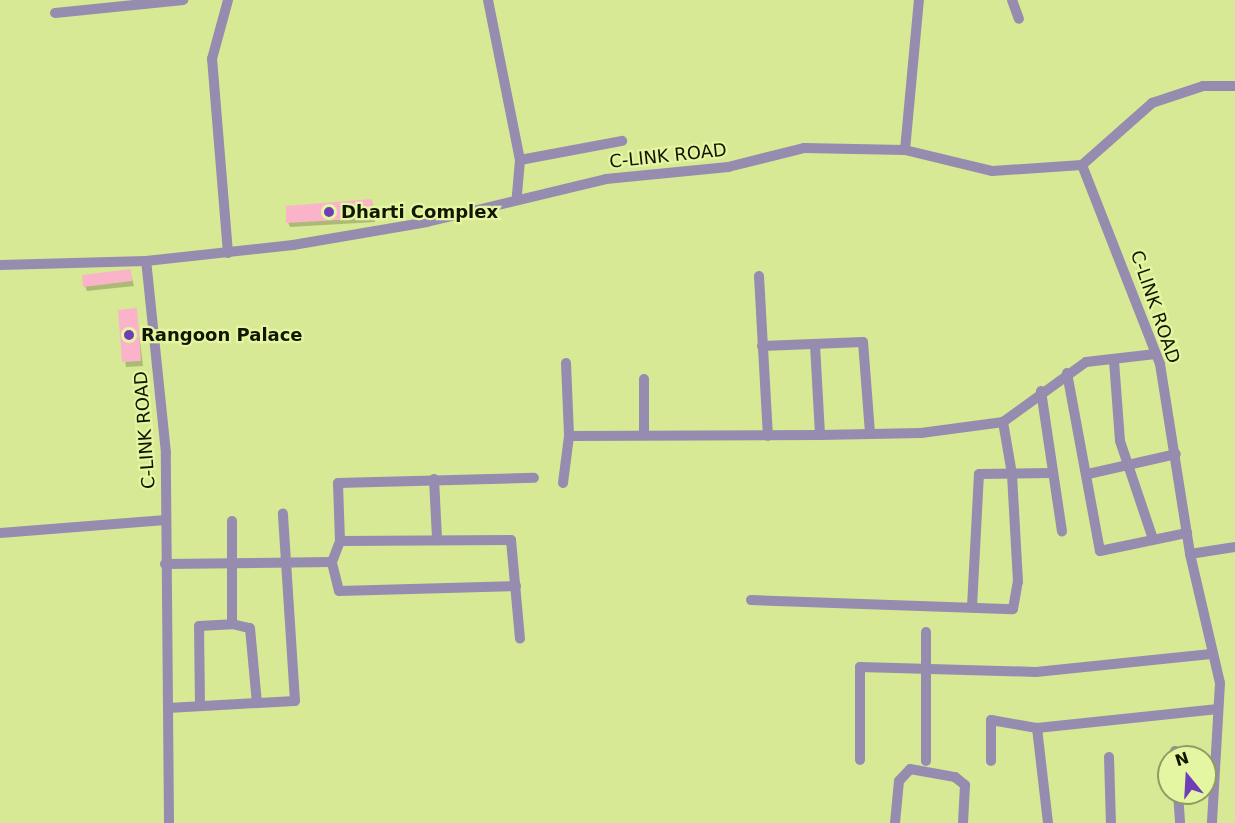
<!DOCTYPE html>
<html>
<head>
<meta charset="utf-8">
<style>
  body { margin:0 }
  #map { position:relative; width:1235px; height:823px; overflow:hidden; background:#d7e994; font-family:"DejaVu Sans",sans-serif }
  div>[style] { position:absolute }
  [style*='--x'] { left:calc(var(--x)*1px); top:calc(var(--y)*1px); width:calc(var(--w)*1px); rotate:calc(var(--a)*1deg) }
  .shadow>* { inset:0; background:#0003 }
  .building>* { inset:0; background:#fbb3ca }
  .minor>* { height:10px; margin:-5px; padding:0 5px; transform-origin:5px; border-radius:5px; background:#968caf }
  .dots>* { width:16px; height:16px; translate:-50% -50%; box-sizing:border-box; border:3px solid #e4f6a1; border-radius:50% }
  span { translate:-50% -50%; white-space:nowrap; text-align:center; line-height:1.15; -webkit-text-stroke:4.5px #e4f6a1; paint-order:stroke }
  .street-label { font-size:18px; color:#121600 }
  .poi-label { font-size:18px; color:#121600; font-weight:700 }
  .left { translate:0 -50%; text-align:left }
  .north { position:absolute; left:1157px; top:745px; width:60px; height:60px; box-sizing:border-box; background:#e4f6a1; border:2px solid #909c61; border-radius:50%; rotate:342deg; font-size:16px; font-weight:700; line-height:24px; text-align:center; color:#121600 }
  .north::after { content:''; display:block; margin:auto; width:21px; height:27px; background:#6f3eb6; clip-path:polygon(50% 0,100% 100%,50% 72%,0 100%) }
</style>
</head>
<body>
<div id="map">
  <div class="shadow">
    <i style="clip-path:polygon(372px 201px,375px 222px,290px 227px,288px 222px)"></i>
    <i style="clip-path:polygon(130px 271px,134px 286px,87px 291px,85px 286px)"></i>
    <i style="clip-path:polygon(136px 310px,143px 366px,126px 367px,120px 311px)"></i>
  </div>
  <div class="building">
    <i style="clip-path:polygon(372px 199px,373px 218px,286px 223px,286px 206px)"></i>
    <i style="clip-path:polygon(131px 269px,132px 281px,83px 287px,82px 275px)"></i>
    <i style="clip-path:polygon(137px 308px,141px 361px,122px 362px,118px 310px)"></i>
  </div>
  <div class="minor">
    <i style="--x:488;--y:0;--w:163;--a:78.7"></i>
    <i style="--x:520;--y:160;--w:38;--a:95"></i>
    <i style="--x:1012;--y:0;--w:20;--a:70"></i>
    <i style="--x:55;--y:13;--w:129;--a:-5.8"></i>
    <i style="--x:905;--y:150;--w:151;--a:-84.7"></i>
    <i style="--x:520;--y:160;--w:104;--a:-10.6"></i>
    <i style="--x:1082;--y:165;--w:94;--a:-41.5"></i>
    <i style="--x:1152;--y:103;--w:54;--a:-18.4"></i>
    <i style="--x:1203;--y:86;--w:32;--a:0"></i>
    <i style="--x:228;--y:253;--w:195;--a:-94.7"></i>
    <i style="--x:212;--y:59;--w:61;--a:-74.8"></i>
    <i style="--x:0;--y:265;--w:146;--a:-1.6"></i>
    <i style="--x:759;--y:276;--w:160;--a:86.8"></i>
    <i style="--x:815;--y:345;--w:90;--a:86.8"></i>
    <i style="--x:762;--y:346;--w:101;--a:-2.3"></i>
    <i style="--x:863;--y:342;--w:90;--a:85.6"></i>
    <i style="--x:1114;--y:361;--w:80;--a:85.7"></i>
    <i style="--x:1120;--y:441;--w:103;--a:71.4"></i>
    <i style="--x:566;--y:363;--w:73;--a:87.6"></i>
    <i style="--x:569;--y:436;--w:251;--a:-0.2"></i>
    <i style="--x:820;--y:435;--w:101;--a:-1.1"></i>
    <i style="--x:921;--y:433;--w:83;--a:-7.6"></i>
    <i style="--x:1003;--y:422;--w:102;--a:-35.9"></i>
    <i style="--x:1086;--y:362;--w:70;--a:-6.5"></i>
    <i style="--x:1067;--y:373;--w:181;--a:79.5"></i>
    <i style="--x:1100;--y:551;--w:89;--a:-11.7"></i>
    <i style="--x:1041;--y:391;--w:142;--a:81.5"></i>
    <i style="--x:644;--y:434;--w:55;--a:-90"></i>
    <i style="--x:1088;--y:474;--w:90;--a:-12.8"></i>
    <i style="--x:434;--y:479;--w:60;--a:87.1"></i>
    <i style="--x:563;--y:483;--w:47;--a:-82.7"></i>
    <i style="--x:0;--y:533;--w:166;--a:-4.5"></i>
    <i style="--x:340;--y:541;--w:171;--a:-0.3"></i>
    <i style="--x:511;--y:540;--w:99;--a:84.8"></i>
    <i style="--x:1190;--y:554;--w:46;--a:-8.8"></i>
    <i style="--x:165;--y:564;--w:167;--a:-0.7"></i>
    <i style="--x:516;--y:586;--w:177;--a:178.4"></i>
    <i style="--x:339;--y:591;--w:30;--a:-104"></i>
    <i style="--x:332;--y:562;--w:22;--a:-69"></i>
    <i style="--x:340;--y:541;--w:58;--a:-92"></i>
    <i style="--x:338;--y:483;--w:196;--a:-1.5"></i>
    <i style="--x:751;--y:600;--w:262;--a:2"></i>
    <i style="--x:1013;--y:609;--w:27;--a:-80"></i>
    <i style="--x:1018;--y:582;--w:108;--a:-93.2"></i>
    <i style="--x:1012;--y:474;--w:53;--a:-99.8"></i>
    <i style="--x:972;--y:607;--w:133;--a:-87"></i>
    <i style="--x:979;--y:474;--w:73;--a:-0.8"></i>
    <i style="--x:232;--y:624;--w:103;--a:-90"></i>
    <i style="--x:200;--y:706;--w:80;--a:-90.7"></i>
    <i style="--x:199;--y:626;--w:33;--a:-3"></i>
    <i style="--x:232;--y:624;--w:18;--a:13"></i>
    <i style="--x:250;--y:628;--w:75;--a:84.7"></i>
    <i style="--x:168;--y:708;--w:127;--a:-3.2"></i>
    <i style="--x:295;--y:701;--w:188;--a:-93.7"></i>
    <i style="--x:1175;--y:751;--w:6;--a:90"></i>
    <i style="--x:1109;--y:757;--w:66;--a:88.3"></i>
    <i style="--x:860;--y:760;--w:93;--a:-90"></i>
    <i style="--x:860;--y:667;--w:176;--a:1.6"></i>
    <i style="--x:1036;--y:672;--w:176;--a:-5.9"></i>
    <i style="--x:926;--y:761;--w:129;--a:-90"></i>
    <i style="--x:991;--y:761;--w:41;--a:-90"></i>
    <i style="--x:991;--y:720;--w:47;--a:9.9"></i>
    <i style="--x:1178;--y:793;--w:30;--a:86"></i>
    <i style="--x:169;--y:823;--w:370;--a:-90.5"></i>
    <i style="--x:166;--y:453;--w:193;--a:-95.9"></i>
    <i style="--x:146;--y:261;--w:148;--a:-6.2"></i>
    <i style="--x:293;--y:245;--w:136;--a:-9.7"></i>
    <i style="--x:427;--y:222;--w:184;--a:-13.5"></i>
    <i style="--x:606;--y:179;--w:123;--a:-5.6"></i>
    <i style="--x:728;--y:167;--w:78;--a:-14"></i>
    <i style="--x:804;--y:148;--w:101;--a:1.1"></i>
    <i style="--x:905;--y:150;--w:89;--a:13.6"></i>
    <i style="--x:992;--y:171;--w:90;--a:-3.8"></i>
    <i style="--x:1082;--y:165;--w:214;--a:68.6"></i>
    <i style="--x:1160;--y:364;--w:192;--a:81"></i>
    <i style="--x:1190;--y:554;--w:132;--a:76.9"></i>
    <i style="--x:1220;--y:683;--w:140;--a:93.3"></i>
    <i style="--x:895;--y:823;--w:42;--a:-84.6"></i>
    <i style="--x:899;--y:781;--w:16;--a:-47"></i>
    <i style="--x:910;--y:769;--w:46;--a:10.1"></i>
    <i style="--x:955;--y:777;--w:13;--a:39"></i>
    <i style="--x:965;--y:785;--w:38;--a:93"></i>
    <i style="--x:1048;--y:823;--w:96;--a:-96.6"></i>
    <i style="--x:1037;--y:728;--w:182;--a:-6"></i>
  </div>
  <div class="dots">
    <i style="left:329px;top:212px;background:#6f3eb6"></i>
    <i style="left:129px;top:335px;background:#6f3eb6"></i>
  </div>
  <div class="street-label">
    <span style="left:668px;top:156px;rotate:-6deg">C-LINK ROAD</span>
    <span style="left:1155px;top:307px;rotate:71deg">C-LINK ROAD</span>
    <span style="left:145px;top:430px;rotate:-94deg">C-LINK ROAD</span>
  </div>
  <div class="poi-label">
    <span class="left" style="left:341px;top:212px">Dharti Complex</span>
    <span class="left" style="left:141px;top:335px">Rangoon Palace</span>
  </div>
  <div class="north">N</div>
</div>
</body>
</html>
